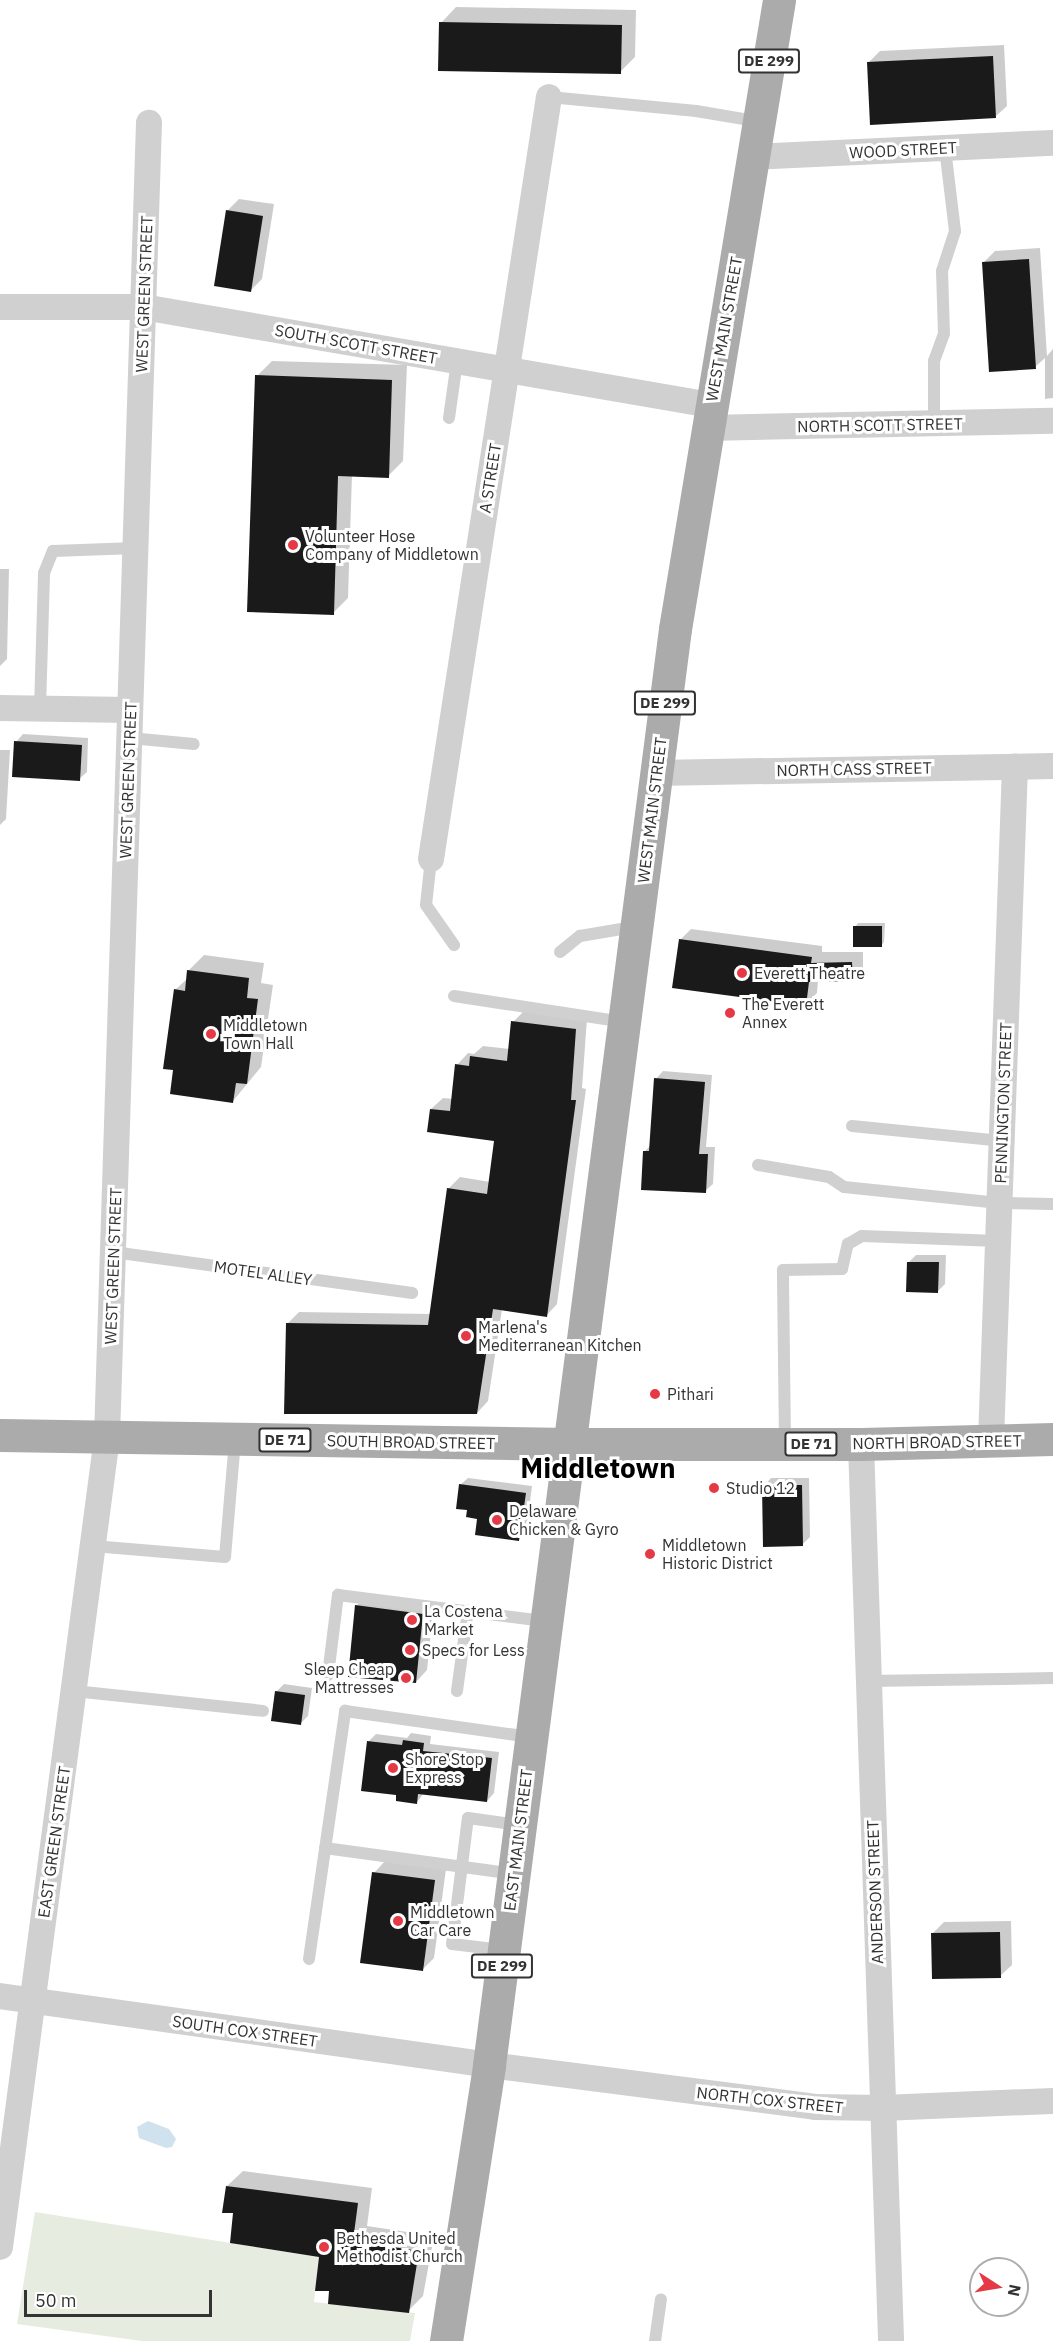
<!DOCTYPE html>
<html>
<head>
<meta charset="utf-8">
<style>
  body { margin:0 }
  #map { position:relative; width:1053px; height:2341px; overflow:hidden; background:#fff; font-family:"IBM Plex Sans",sans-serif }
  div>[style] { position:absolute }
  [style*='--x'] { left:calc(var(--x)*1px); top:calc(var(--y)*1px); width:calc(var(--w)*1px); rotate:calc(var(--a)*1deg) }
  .green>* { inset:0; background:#e6ecdf }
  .water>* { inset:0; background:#cfe2ee }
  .shadow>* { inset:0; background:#0003 }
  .building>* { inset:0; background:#1a1a1a }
  .service>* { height:12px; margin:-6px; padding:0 6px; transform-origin:6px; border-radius:6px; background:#d0d0d0 }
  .minor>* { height:26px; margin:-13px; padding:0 13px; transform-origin:13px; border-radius:13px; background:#d0d0d0 }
  .primary>* { height:33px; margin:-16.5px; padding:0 16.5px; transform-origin:16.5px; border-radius:16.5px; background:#ababab }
  .dots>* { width:16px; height:16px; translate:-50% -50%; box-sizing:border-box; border:3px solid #fff; border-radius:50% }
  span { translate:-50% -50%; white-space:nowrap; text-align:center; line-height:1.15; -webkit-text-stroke:6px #fff; paint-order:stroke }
  .shield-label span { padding:2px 4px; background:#fff; border:2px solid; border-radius:4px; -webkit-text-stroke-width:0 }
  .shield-label { font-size:15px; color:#333; font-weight:700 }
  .street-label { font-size:16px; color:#333 }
  .poi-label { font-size:16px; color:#333 }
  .left { translate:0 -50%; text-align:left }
  .right { translate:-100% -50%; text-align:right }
  .town-label { font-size:28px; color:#000; font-weight:700 }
  .north { position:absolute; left:969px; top:2257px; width:60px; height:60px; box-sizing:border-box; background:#fff; border:2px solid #adadad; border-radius:50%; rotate:102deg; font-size:16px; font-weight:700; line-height:24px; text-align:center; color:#333 }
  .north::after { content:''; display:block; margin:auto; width:21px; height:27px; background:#e63946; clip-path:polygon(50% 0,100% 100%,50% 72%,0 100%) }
  .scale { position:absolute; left:24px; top:2290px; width:188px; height:27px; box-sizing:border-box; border:3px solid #333; border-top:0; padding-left:8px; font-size:18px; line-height:21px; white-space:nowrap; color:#333; -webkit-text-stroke:4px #fff; paint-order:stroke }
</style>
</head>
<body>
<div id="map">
  <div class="green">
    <i style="clip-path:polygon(35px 2212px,319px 2257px,314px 2302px,415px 2313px,410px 2341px,142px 2341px,17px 2324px)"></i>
  </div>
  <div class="water">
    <i style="clip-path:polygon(148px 2121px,169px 2129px,176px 2139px,172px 2147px,166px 2148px,139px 2138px,137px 2127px)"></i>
  </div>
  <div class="shadow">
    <i style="clip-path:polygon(456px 7px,636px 10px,635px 57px,620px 72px,441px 23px)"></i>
    <i style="clip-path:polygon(1004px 45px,1007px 106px,995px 117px,869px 62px,880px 51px)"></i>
    <i style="clip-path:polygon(239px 199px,274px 204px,262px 279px,250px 291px,228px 210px)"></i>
    <i style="clip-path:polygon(1040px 248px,1047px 356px,1053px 349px,1053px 398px,1045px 399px,1045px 358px,1035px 367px,983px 263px,995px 251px)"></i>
    <i style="clip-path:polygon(272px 361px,407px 365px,403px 461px,388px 476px,352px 475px,348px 598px,333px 613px,257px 376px)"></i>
    <i style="clip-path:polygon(0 569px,9px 569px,7px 659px,0 666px)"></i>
    <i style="clip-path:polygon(23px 734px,88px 738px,87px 772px,79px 779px,16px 742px)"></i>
    <i style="clip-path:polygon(0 750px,10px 750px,6px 819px,0 825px)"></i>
    <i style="clip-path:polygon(858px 923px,885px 923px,884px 942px,881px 946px,855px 927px)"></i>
    <i style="clip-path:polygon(691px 929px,822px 946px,822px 952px,863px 952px,863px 968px,852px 980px,818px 980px,817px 993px,805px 1004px,680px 940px)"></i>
    <i style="clip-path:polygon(204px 955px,264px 963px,261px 983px,273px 985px,261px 1067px,233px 1101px,175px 1069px,175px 990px,188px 978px,189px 970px)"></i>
    <i style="clip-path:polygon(524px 1011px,587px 1018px,582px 1088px,586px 1089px,557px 1304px,546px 1316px,502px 1309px,488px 1401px,477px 1413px,288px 1323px,299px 1312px,431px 1314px,448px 1189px,460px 1177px,490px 1182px,496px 1140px,431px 1109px,443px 1098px,453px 1099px,457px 1065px,468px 1053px,474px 1054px,483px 1046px,510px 1049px,513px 1022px)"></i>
    <i style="clip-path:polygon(663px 1071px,712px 1075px,706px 1147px,715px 1147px,713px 1184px,705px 1191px,644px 1152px,651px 1145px,656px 1079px)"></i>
    <i style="clip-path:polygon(916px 1255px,946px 1255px,945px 1284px,937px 1292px,909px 1262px)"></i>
    <i style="clip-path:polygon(468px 1478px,532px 1486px,526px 1532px,518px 1539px,469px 1509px,460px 1485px)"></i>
    <i style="clip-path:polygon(771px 1478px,809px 1478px,810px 1537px,802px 1545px,764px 1486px)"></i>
    <i style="clip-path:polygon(368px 1595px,434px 1603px,427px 1670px,416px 1682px,356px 1606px)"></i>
    <i style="clip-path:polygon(284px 1684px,312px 1688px,308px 1716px,301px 1723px,276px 1692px)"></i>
    <i style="clip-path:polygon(411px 1733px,431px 1736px,430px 1744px,499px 1752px,494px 1793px,487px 1801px,424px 1793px,417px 1802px,398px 1793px,368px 1742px,376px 1734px,407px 1738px)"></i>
    <i style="clip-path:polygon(385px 1861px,446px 1869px,434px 1958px,423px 1969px,374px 1873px)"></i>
    <i style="clip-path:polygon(1011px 1921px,1012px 1965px,1000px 1976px,933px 1933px,944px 1922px)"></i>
    <i style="clip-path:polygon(243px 2171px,372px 2188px,367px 2226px,434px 2236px,423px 2296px,408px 2311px,330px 2289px,320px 2256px,235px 2212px,227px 2186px)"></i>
  </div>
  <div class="building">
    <i style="clip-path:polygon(439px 22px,622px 25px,621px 74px,438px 71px)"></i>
    <i style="clip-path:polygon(993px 56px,996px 118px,870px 125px,867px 62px)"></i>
    <i style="clip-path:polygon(226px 210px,263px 216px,251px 292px,214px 286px)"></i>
    <i style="clip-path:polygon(1029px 259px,1036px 369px,989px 372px,982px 262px)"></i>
    <i style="clip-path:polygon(255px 375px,392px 380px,389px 478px,338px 476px,334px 615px,247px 612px)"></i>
    <i style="clip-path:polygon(14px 741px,82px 745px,80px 781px,12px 777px)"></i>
    <i style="clip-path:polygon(853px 926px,882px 926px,882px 947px,853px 947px)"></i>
    <i style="clip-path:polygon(679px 939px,812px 957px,811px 963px,852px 962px,853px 981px,809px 982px,806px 1006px,672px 988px)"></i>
    <i style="clip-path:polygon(187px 970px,249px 978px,247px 998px,258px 999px,247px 1084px,236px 1083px,233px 1103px,170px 1094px,173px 1070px,163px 1069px,174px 989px,185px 991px)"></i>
    <i style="clip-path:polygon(511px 1021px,576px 1029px,571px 1100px,576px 1100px,547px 1317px,493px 1309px,477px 1414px,284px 1414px,286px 1323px,428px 1325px,447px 1188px,487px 1194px,494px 1141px,427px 1132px,430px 1109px,450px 1111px,455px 1064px,469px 1066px,470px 1056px,507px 1061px)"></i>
    <i style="clip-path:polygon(654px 1078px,705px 1082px,699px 1154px,708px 1154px,706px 1193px,641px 1190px,643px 1151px,649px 1151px)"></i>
    <i style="clip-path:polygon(907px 1262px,939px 1262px,938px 1293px,906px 1292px)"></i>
    <i style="clip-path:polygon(459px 1484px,526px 1493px,519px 1541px,475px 1535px,477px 1519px,466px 1517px,467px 1510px,456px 1509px)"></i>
    <i style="clip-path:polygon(762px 1485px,802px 1485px,803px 1546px,763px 1547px)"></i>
    <i style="clip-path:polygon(355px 1605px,423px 1614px,416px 1683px,348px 1677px)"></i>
    <i style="clip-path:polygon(275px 1691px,305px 1695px,301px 1725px,271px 1721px)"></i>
    <i style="clip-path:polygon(403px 1740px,424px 1743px,423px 1751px,492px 1758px,487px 1802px,418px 1794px,417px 1804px,396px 1801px,396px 1795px,361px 1791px,367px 1741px,402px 1745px)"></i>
    <i style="clip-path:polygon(372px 1872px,435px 1880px,423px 1971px,360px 1963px)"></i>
    <i style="clip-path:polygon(1000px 1932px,1001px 1978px,932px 1979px,931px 1933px)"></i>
    <i style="clip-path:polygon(226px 2186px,358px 2203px,353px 2241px,419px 2251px,409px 2313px,328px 2304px,329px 2291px,315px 2291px,319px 2257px,230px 2243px,233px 2213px,222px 2213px)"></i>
  </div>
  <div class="service">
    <i style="--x:549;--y:97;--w:148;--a:5.4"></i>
    <i style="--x:696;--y:111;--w:61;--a:9.5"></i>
    <i style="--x:449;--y:418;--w:58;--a:-82"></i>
    <i style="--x:934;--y:424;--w:63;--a:-90"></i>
    <i style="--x:934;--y:361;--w:29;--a:-70"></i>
    <i style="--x:944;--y:334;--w:63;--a:-91.8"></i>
    <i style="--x:942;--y:271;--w:42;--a:-72"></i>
    <i style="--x:955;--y:231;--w:84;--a:-96.9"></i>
    <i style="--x:40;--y:709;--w:136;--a:-88.3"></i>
    <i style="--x:44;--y:573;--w:24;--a:-68"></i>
    <i style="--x:53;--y:551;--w:83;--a:-2.1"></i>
    <i style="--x:130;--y:738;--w:64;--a:5.4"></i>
    <i style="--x:431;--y:859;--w:46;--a:96.2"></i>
    <i style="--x:426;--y:905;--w:49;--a:55"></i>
    <i style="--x:560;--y:952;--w:26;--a:-39"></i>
    <i style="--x:580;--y:936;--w:54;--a:-9.6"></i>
    <i style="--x:454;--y:996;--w:171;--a:8.7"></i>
    <i style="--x:852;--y:1126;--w:150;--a:5.7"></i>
    <i style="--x:758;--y:1165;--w:72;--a:9.6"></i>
    <i style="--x:829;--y:1177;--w:18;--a:34"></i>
    <i style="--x:844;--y:1187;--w:156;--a:5.9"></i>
    <i style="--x:999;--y:1203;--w:54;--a:1.1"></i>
    <i style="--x:113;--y:1252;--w:302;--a:7.8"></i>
    <i style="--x:785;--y:1442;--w:172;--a:-90.7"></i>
    <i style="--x:783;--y:1270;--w:59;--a:-1"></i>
    <i style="--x:842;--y:1269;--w:26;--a:-77"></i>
    <i style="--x:848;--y:1244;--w:16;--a:-30"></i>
    <i style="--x:862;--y:1236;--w:136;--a:2.1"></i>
    <i style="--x:93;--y:1546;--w:132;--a:4.8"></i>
    <i style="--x:225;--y:1557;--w:116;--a:-85.1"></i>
    <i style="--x:328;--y:1675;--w:81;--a:-82.9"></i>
    <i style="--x:338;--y:1595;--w:209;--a:7.2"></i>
    <i style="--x:868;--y:1681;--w:185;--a:-0.9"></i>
    <i style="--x:74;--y:1691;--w:190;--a:6"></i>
    <i style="--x:457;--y:1691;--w:81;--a:-82.2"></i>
    <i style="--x:325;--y:1848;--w:191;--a:7.8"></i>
    <i style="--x:502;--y:1950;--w:50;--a:-173.2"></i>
    <i style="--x:452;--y:1944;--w:127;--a:-82.8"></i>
    <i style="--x:468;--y:1818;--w:51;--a:7.8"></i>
    <i style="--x:309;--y:1959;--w:251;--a:-81.7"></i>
    <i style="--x:345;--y:1711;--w:187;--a:8"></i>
    <i style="--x:655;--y:2341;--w:42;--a:-81.9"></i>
  </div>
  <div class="minor">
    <i style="--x:753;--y:157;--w:300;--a:-2.7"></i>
    <i style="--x:0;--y:307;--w:143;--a:0"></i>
    <i style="--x:143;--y:307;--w:576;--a:9.79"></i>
    <i style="--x:707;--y:428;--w:346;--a:-1.2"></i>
    <i style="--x:0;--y:708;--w:130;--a:0.9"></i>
    <i style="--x:656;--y:773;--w:397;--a:-1"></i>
    <i style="--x:431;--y:859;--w:771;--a:-81.2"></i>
    <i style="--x:991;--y:1440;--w:674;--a:-87.96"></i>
    <i style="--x:861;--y:1444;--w:898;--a:88.08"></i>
    <i style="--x:0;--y:1996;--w:494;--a:8"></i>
    <i style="--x:489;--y:2065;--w:329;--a:7.3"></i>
    <i style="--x:815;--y:2107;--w:68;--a:0.8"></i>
    <i style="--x:883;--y:2108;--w:170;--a:-2.4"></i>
    <i style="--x:0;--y:2247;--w:817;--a:-82.47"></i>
    <i style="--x:107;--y:1437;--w:1315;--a:-88.17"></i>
  </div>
  <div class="primary">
    <i style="--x:0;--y:1435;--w:570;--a:0.9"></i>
    <i style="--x:570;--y:1444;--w:291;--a:0"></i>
    <i style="--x:861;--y:1444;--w:192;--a:-1.5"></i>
    <i style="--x:446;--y:2341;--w:279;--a:-81.1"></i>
    <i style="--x:489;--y:2065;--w:1448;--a:-82.62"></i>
    <i style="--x:675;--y:629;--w:638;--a:-80.61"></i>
  </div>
  <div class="dots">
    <i style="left:293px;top:545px;background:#e63946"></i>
    <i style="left:742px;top:973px;background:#e63946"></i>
    <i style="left:730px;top:1013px;background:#e63946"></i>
    <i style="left:211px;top:1034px;background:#e63946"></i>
    <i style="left:466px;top:1336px;background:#e63946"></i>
    <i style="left:655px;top:1394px;background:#e63946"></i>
    <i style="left:714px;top:1488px;background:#e63946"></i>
    <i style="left:497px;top:1520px;background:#e63946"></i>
    <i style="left:650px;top:1554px;background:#e63946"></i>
    <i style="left:412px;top:1620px;background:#e63946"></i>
    <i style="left:410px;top:1650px;background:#e63946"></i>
    <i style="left:406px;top:1678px;background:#e63946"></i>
    <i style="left:393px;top:1768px;background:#e63946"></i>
    <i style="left:398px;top:1921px;background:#e63946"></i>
    <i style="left:324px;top:2247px;background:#e63946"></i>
  </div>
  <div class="shield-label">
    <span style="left:769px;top:61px">DE 299</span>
    <span style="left:665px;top:703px">DE 299</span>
    <span style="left:285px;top:1440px">DE 71</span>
    <span style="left:811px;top:1444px">DE 71</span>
    <span style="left:502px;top:1966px">DE 299</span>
  </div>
  <div class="street-label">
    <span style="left:903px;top:150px;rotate:-3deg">WOOD STREET</span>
    <span style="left:144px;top:294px;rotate:-88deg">WEST GREEN STREET</span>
    <span style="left:724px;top:329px;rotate:-80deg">WEST MAIN STREET</span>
    <span style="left:356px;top:344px;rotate:10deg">SOUTH SCOTT STREET</span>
    <span style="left:880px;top:425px;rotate:-1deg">NORTH SCOTT STREET</span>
    <span style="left:490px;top:478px;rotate:-81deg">A STREET</span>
    <span style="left:854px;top:769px;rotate:-1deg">NORTH CASS STREET</span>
    <span style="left:128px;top:780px;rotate:-88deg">WEST GREEN STREET</span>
    <span style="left:652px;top:810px;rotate:-83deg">WEST MAIN STREET</span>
    <span style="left:1003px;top:1103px;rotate:-88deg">PENNINGTON STREET</span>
    <span style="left:113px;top:1266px;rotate:-88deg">WEST GREEN STREET</span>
    <span style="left:263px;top:1273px;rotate:8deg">MOTEL ALLEY</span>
    <span style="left:411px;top:1442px;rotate:1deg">SOUTH BROAD STREET</span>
    <span style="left:937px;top:1442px;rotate:-1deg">NORTH BROAD STREET</span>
    <span style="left:518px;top:1840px;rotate:-83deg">EAST MAIN STREET</span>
    <span style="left:54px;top:1842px;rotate:-82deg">EAST GREEN STREET</span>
    <span style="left:875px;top:1892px;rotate:-92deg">ANDERSON STREET</span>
    <span style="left:245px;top:2031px;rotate:8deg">SOUTH COX STREET</span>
    <span style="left:770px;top:2100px;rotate:6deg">NORTH COX STREET</span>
  </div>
  <div class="poi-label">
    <span class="left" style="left:305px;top:545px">Volunteer Hose<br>Company of Middletown</span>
    <span class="left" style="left:754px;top:973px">Everett Theatre</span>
    <span class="left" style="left:742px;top:1013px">The Everett<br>Annex</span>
    <span class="left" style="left:223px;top:1034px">Middletown<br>Town Hall</span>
    <span class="left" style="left:478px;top:1336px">Marlena's<br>Mediterranean Kitchen</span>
    <span class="left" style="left:667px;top:1394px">Pithari</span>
    <span class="left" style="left:726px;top:1488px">Studio 12</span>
    <span class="left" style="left:509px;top:1520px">Delaware<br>Chicken &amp; Gyro</span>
    <span class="left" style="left:662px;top:1554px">Middletown<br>Historic District</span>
    <span class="left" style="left:424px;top:1620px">La Costena<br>Market</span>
    <span class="left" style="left:422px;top:1650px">Specs for Less</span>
    <span class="right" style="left:394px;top:1678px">Sleep Cheap<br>Mattresses</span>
    <span class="left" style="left:405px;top:1768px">Shore Stop<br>Express</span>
    <span class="left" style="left:410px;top:1921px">Middletown<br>Car Care</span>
    <span class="left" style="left:336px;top:2247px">Bethesda United<br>Methodist Church</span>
  </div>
  <div class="town-label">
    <span style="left:598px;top:1468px">Middletown</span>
  </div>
  <div class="north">N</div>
  <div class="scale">50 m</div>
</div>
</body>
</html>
